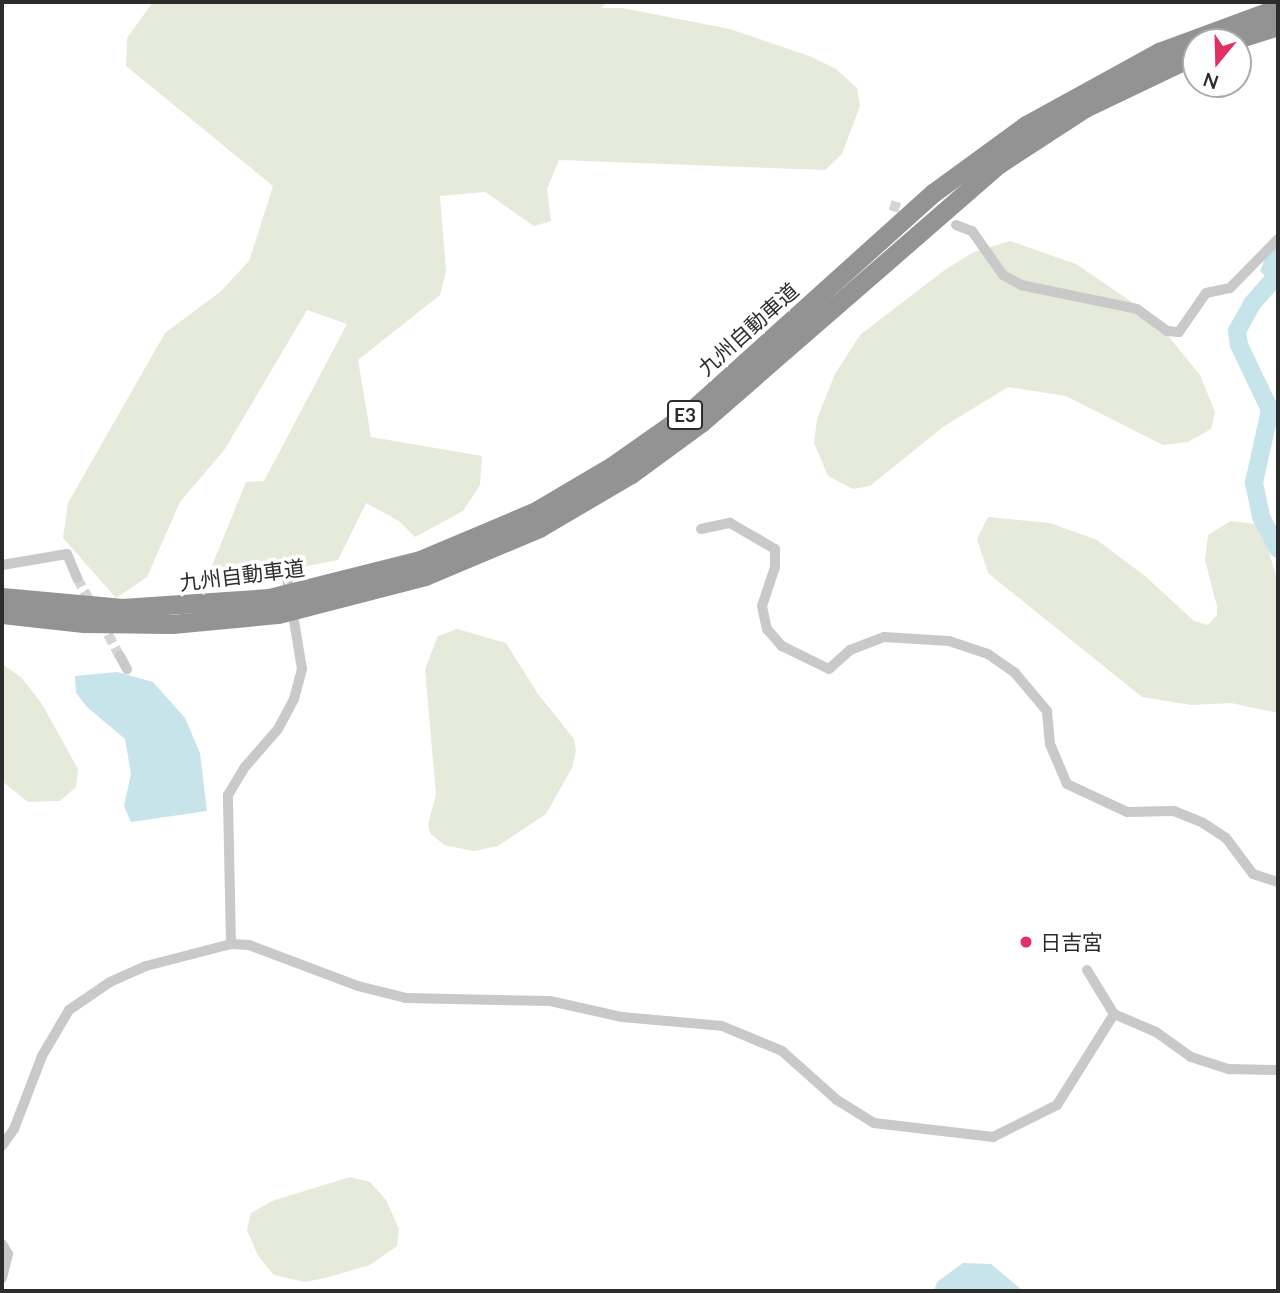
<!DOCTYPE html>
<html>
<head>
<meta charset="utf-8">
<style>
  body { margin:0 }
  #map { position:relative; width:1280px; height:1293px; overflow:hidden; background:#fff; font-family:Lato,"Noto Sans JP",sans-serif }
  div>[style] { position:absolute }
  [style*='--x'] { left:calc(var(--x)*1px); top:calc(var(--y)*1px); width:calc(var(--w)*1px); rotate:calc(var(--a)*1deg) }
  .green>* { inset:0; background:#e6eada }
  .water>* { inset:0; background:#c6e4ea }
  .river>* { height:18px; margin:-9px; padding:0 9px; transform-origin:9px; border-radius:9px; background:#c6e4ea }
  .street-tunnel>* { height:10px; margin-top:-5px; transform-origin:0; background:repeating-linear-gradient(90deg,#d5d5d5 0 10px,transparent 0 15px) }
  .street>* { height:10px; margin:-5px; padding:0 5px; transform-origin:5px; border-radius:5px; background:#c9c9c9 }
  .highway>* { height:19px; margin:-9.5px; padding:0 9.5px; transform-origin:9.5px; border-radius:9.5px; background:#939393 }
  .dots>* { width:19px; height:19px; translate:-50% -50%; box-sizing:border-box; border:4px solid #fff; border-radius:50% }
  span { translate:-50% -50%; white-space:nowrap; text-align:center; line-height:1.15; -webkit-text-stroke:7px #fff; paint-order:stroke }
  .shield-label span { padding:2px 5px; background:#fff; border:2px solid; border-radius:5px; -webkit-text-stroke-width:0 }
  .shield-label { font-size:19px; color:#2c2c2c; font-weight:700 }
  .street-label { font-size:21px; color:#2c2c2c }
  .poi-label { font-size:21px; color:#2c2c2c }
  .left { translate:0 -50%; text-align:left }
  .frame { position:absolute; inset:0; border:4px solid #2c2c2c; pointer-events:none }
  .north { position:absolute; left:1182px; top:28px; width:70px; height:70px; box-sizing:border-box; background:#fff; border:2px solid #ababab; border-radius:50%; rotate:199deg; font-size:19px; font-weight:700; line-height:28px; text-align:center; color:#2c2c2c }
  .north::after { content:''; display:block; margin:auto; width:24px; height:32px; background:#e23065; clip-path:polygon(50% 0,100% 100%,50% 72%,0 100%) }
</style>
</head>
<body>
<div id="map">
  <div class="green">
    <i style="clip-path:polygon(153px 2px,607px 2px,601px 8px,622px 8px,730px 29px,812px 57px,836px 69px,857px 88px,860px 106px,842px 154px,825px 170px,559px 160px,547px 189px,551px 221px,534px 226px,485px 192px,440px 196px,446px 272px,440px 295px,358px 360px,371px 437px,482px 456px,480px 485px,463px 511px,415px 537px,399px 521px,366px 503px,338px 560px,233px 581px,211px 568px,246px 482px,264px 481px,347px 324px,307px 310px,225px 449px,180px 502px,147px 577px,116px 598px,63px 538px,68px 503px,165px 333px,220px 292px,249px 261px,273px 186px,126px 66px,127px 38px)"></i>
    <i style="clip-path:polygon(1010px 241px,1076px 264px,1151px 315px,1200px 375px,1215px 412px,1211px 429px,1188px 442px,1163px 445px,1066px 396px,1008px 387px,943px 427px,870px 486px,853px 489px,828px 476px,814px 443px,817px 419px,835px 374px,860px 335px,946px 269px,974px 252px)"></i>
    <i style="clip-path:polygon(988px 517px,1050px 523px,1097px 540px,1145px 576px,1194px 621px,1208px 625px,1217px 615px,1217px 606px,1205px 560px,1208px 535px,1231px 521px,1255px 524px,1263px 532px,1278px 582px,1278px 713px,1231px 703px,1191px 705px,1142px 697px,988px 573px,977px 539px)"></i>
    <i style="clip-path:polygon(457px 629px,506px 643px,538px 694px,574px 739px,576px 751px,572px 768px,546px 814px,498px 846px,474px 851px,444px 845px,430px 833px,428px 824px,436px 795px,425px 669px,438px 636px)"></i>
    <i style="clip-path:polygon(2px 664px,22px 678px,42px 704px,78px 769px,76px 787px,60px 801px,28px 802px,2px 781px)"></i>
    <i style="clip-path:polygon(350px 1177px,370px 1182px,386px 1200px,399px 1229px,397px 1246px,370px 1265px,325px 1278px,305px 1282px,274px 1275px,258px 1256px,247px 1230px,251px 1213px,272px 1201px)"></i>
  </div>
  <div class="water">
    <i style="clip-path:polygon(1278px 243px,1278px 288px,1260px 271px,1266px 256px)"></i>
    <i style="clip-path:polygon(117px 672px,153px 682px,185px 718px,200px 753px,207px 811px,131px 822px,124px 806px,131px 774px,125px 739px,87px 707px,76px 693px,75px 676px)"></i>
    <i style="clip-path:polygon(963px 1263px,991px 1264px,1023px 1291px,934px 1291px,937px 1282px)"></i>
  </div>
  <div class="river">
    <i style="--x:1278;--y:274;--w:40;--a:131"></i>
    <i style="--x:1252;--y:304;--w:31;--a:119"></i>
    <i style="--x:1237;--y:331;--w:14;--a:82"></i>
    <i style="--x:1239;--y:345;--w:72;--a:64.5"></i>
    <i style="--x:1270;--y:410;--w:75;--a:102.4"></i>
    <i style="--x:1254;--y:483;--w:35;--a:78"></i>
    <i style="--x:1261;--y:517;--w:36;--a:62"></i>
  </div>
  <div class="street-tunnel">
    <i style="--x:890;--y:205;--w:24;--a:17"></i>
    <i style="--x:77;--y:578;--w:33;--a:61"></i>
    <i style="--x:101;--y:621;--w:40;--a:62"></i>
  </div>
  <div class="street">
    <i style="--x:956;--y:225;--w:17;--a:21"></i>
    <i style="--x:972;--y:231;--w:54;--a:54.8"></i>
    <i style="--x:1003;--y:275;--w:21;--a:29"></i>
    <i style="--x:1021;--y:285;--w:118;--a:11.7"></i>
    <i style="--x:1137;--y:309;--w:37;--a:36"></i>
    <i style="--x:1167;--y:331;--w:12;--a:5"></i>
    <i style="--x:1179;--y:332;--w:47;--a:-55.3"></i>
    <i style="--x:1206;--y:293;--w:25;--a:-12"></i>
    <i style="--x:1230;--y:288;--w:69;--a:-45.6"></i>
    <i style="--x:701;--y:529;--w:30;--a:-12"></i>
    <i style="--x:730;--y:523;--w:52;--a:30"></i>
    <i style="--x:775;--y:549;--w:18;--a:90"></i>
    <i style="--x:775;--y:567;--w:41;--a:108.4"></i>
    <i style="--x:762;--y:606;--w:24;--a:78"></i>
    <i style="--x:767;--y:629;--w:23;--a:49"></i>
    <i style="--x:782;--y:646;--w:52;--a:26.1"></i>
    <i style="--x:829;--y:669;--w:28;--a:-42"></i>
    <i style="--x:850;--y:650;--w:36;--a:-21"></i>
    <i style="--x:884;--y:637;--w:65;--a:3.5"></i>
    <i style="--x:949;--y:641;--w:41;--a:18.4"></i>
    <i style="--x:988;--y:654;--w:33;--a:35"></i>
    <i style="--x:1015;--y:673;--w:50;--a:49.9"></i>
    <i style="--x:1047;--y:711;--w:33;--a:85"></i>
    <i style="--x:1050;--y:744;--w:43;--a:67"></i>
    <i style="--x:1067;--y:784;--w:66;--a:25"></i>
    <i style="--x:1127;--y:812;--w:47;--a:-1.2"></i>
    <i style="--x:1174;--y:811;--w:31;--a:22"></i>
    <i style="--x:1203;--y:823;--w:27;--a:33"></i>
    <i style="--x:1226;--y:838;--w:45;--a:53.1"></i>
    <i style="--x:1253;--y:874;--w:26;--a:18"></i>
    <i style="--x:2;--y:565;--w:66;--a:-9.6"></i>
    <i style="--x:67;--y:554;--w:26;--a:67"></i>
    <i style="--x:120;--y:656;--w:15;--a:62"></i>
    <i style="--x:231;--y:944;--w:149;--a:-91.2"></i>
    <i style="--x:228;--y:795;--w:33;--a:-59"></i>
    <i style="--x:245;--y:767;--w:50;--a:-49"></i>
    <i style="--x:278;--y:729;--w:34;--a:-62"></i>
    <i style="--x:294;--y:699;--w:31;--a:-75"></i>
    <i style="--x:302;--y:669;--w:92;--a:-99.4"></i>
    <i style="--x:1087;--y:970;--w:52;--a:58.5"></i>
    <i style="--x:1114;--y:1014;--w:46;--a:23.2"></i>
    <i style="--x:1156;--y:1032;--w:43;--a:35.5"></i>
    <i style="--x:1191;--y:1057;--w:40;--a:18"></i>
    <i style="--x:1229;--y:1069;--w:49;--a:1.2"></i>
    <i style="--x:2;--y:1146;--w:21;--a:-55"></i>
    <i style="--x:14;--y:1129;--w:78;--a:-69"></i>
    <i style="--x:42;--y:1056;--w:53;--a:-59.6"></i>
    <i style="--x:69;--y:1010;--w:50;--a:-34.3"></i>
    <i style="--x:110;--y:982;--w:39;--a:-24"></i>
    <i style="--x:146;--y:966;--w:88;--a:-14.5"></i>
    <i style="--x:231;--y:944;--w:18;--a:3"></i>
    <i style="--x:249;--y:945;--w:116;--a:20.6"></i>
    <i style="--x:358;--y:986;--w:49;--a:14"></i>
    <i style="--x:406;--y:998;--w:144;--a:1.2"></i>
    <i style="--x:550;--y:1001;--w:74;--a:12.5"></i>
    <i style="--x:622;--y:1017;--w:100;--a:5.1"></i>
    <i style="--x:722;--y:1026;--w:65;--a:22.6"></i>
    <i style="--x:782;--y:1051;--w:74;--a:41.7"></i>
    <i style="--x:837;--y:1100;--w:44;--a:31.9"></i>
    <i style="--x:874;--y:1123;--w:120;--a:6.7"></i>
    <i style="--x:993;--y:1137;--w:72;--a:-26.6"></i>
    <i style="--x:1057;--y:1105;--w:107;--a:-57.9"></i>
    <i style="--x:2;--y:1244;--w:12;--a:59"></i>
    <i style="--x:8;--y:1254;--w:25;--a:104"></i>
  </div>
  <div class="highway">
    <i style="--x:1228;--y:42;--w:52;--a:-17.7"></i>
    <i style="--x:2;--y:597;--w:121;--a:5.2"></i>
    <i style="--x:122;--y:608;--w:147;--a:-3.9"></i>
    <i style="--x:269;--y:598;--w:156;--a:-14.1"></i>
    <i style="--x:420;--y:560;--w:126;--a:-22.9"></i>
    <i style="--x:536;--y:511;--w:88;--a:-30.6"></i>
    <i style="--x:612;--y:466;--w:99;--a:-35.1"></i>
    <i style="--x:693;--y:409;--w:323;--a:-42"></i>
    <i style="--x:933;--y:193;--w:115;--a:-36.2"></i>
    <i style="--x:1026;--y:125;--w:152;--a:-28.8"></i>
    <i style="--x:1159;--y:52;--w:127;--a:-20.3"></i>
    <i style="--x:2;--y:614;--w:82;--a:6.3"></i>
    <i style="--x:84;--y:623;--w:88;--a:0.7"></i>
    <i style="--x:172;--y:624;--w:106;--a:-5.4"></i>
    <i style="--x:278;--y:614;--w:152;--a:-14.5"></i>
    <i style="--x:425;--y:576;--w:124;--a:-22.8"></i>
    <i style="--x:539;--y:528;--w:107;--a:-30.4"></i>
    <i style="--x:631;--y:474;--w:88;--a:-36.2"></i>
    <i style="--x:702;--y:422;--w:393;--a:-41"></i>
    <i style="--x:999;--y:164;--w:103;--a:-33.1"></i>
    <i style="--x:1085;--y:108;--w:123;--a:-25.5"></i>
  </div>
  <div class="dots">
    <i style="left:1026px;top:942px;background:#e23065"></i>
  </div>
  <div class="shield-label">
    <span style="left:685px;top:415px">E3</span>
  </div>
  <div class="street-label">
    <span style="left:748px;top:329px;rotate:-42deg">九州自動車道</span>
    <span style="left:242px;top:575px;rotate:-7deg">九州自動車道</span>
  </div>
  <div class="poi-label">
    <span class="left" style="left:1040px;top:942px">日吉宮</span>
  </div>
  <div class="frame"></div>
  <div class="north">N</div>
</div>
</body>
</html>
